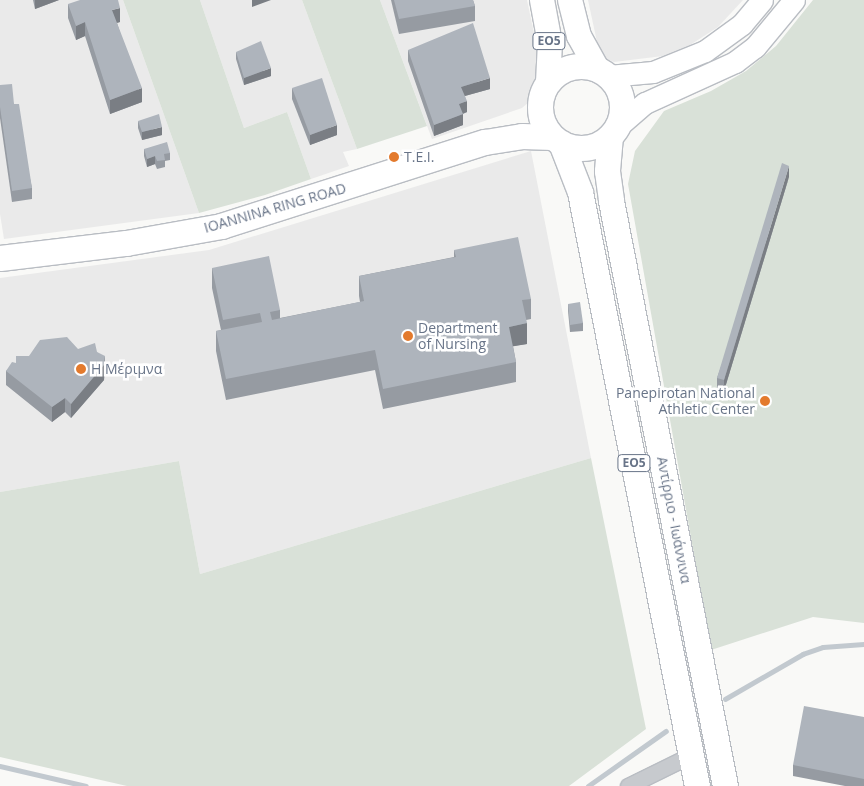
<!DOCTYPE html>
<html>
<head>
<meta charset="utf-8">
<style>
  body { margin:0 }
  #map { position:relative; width:864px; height:786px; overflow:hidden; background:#f9f9f7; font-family:"Open Sans",sans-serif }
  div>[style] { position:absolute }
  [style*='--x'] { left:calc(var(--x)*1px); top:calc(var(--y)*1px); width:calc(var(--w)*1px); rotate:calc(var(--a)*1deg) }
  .built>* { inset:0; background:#eaeaea }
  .green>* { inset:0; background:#d9e1d8 }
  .stream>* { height:4.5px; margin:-2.25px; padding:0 2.25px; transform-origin:2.25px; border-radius:2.25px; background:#c2c9cf }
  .roads { filter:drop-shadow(1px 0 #b9bdc3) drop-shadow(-1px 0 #b9bdc3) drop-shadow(0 1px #b9bdc3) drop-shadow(0 -1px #b9bdc3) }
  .minor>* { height:15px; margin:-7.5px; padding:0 7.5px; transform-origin:7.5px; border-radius:7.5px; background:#c7cace }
  .secondary>* { height:21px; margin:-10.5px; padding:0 10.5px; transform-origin:10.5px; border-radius:10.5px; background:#fff }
  .primary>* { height:24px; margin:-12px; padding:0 12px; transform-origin:12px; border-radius:12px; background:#fff }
  .trunk>* { height:25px; margin:-12.5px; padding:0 12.5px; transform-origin:12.5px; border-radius:12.5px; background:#fff }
  .trunk>.ring { margin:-12.5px; padding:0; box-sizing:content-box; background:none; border:25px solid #fff; border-radius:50% }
  .wall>* { inset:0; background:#969ba2 }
  .shaded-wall>* { inset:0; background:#7a7e84 }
  .building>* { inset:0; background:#aeb4bc }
  .dots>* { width:14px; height:14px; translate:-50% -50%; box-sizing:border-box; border:2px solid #fff; border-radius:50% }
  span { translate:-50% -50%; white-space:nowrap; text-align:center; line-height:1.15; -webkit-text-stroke:5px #fff; paint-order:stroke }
  .shield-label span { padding:1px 4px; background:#fff; border:1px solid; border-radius:4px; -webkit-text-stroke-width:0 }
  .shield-label { font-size:12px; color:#687488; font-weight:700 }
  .poi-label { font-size:14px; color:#687488 }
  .left { translate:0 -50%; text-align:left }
  .right { translate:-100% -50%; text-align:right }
  .street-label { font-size:14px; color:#687488 }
</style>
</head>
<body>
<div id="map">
  <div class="built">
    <i style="clip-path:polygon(0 0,123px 0,199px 213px,4px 239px,0 214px)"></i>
    <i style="clip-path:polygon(200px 0,302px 0,357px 149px,343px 152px,349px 166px,311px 179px,287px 112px,244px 128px)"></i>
    <i style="clip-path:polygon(380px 0,527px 0,543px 76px,536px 96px,522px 108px,432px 139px)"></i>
    <i style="clip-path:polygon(588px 0,743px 0,718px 27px,690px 45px,663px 56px,614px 62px,600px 56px)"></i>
    <i style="clip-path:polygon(531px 151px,591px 458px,200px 574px,179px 461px,0 492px,0 278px,209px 250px)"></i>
  </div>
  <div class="green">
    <i style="clip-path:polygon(123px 0,200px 0,244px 128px,287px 112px,311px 179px,265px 195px,199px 213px)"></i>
    <i style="clip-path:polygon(302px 0,380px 0,427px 126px,357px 149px)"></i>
    <i style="clip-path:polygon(813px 0,864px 0,864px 623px,813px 617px,711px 650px,628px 184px,635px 151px,664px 111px,711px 91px,746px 71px,776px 46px)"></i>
    <i style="clip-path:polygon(591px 458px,646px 729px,569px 786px,127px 786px,0 757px,0 492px,179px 461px,200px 574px)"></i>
  </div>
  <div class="stream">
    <i style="--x:725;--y:699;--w:90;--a:-30"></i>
    <i style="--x:803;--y:654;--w:21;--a:-19"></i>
    <i style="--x:823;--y:647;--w:41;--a:-4.2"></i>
    <i style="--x:0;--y:766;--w:88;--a:13.1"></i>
    <i style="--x:588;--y:786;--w:95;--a:-35.2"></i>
  </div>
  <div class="roads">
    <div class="minor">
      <i style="--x:628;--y:786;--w:70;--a:-26.2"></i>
    </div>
    <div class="secondary">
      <i style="--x:608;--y:76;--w:45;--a:-5.1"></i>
      <i style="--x:653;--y:72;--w:56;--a:-22"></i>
      <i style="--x:705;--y:51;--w:46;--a:-36.1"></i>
      <i style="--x:742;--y:24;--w:31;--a:-50"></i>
      <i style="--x:617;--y:127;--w:37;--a:-41"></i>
      <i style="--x:645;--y:103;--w:99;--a:-24.5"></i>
      <i style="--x:735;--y:62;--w:25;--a:-37"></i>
      <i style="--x:755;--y:47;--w:61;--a:-50.3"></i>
    </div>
    <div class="primary">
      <i style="--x:542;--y:0;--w:44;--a:79.5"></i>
      <i style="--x:550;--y:43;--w:40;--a:92.9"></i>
      <i style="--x:570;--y:0;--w:37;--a:76"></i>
      <i style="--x:579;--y:36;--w:39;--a:61"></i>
    </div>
    <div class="trunk">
      <i class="ring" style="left:540px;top:66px;width:57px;height:57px"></i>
      <i style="--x:610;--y:136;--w:35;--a:95"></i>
      <i style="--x:607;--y:171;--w:30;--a:82"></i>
      <i style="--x:611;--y:201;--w:596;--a:78.97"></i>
      <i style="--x:561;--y:143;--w:53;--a:68.8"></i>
      <i style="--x:580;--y:192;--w:605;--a:78.86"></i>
      <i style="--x:0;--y:258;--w:127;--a:-6.8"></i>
      <i style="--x:126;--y:243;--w:97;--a:-10.1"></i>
      <i style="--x:221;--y:226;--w:277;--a:-17.7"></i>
      <i style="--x:485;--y:142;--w:37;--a:-9"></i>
      <i style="--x:522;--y:136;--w:30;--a:2"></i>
    </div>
  </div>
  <div class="wall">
    <i style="clip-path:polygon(33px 0,59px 0,35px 9px)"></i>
    <i style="clip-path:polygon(391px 0,473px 0,475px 6px,475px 21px,399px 34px)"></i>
    <i style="clip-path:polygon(68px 4px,120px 22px,117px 23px,142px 102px,110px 114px,85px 36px,76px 40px,68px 18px)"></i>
    <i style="clip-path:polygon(408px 50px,490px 89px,465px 96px,467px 112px,463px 114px,463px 125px,434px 136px,408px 61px)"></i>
    <i style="clip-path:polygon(236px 52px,271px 76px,244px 85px,236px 59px)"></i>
    <i style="clip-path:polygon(0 85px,14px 104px,32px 188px,32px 199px,12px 202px,0 118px)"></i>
    <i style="clip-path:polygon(292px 88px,337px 135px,310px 145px,292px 99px)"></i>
    <i style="clip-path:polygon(138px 121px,162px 135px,142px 140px,138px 128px)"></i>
    <i style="clip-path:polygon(144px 149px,170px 153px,170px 160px,165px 161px,165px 167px,157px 169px,155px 164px,147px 167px,144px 156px)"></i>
    <i style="clip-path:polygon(789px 177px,724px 391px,717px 389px,717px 378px)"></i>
    <i style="clip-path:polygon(454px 250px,531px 299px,531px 319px,526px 320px,527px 344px,513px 346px,516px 362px,516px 382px,383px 409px,375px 370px,226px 400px,216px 351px,216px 331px,221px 330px,212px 288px,212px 268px,280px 310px,280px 318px,360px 302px,359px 296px,359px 276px,454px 257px)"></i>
    <i style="clip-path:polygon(568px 304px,583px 323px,583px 331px,570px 332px,568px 311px)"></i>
    <i style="clip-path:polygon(78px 349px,97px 352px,105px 370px,104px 380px,71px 418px,65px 412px,52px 422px,6px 385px,6px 371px,16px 363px,29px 356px)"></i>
    <i style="clip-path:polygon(864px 717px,864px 786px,845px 786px,793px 776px,793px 765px)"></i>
  </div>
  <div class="shaded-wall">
    <i style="clip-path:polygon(35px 0,59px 0,35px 9px)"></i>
    <i style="clip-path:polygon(252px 0,271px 0,252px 7px)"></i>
    <i style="clip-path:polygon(120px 8px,120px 22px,112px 24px,112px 10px)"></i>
    <i style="clip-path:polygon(85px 22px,85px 36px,76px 40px,76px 26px)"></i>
    <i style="clip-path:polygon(271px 68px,271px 76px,244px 85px,244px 78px)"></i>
    <i style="clip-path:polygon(490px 78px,490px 89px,461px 97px,461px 87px)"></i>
    <i style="clip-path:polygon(142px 88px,142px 102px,110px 114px,110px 100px)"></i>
    <i style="clip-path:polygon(467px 101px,467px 112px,459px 115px,459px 104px)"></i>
    <i style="clip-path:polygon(463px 114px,463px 125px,434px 136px,434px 125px)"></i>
    <i style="clip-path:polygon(337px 125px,337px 135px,310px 145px,310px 135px)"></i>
    <i style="clip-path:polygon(162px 127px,162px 135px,142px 140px,142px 132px)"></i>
    <i style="clip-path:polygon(155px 156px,155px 164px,147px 167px,147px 159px)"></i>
    <i style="clip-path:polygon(789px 166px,789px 177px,724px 391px,724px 380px)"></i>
    <i style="clip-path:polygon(527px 323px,527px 344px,509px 347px,509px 327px)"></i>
    <i style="clip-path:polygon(105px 356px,104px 380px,71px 418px,71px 404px)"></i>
    <i style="clip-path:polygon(65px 398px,65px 412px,52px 422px,52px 407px)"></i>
  </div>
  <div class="building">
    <i style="clip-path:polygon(80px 0,118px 0,120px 8px,112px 10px,142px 88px,110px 100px,85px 22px,76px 26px,68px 4px)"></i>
    <i style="clip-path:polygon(394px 0,473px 0,475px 6px,399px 19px)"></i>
    <i style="clip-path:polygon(473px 23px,490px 78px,461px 87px,467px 101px,459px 104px,463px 114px,434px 125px,408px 50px)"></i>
    <i style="clip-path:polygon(261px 41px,271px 68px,244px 78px,236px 52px)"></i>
    <i style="clip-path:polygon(322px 78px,337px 125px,310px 135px,292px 88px)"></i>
    <i style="clip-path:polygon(12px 84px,14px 104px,19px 104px,32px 188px,12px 191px,0 107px,0 85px)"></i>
    <i style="clip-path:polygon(159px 114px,162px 127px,142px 132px,138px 121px)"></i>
    <i style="clip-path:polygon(167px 142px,170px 153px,164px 154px,165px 160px,157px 161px,155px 156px,147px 159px,144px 149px)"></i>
    <i style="clip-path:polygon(782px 163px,789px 166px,724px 380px,717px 378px)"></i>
    <i style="clip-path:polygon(518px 237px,531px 299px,522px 300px,527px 323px,509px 327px,516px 362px,383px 389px,375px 350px,226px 379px,216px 331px,262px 322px,260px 313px,223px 320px,212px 268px,269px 256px,280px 310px,270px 312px,272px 320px,364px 301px,359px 276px,456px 257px,454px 250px)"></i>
    <i style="clip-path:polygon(580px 302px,583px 323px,570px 325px,568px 304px)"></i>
    <i style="clip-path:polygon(67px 337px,78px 349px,95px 343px,97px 352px,105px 356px,104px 365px,71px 404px,65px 398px,52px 407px,6px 371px,12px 362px,16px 363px,16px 356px,29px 356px,40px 340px)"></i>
    <i style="clip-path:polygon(804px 706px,864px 717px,864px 779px,793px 765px)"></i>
  </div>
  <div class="dots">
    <i style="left:394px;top:157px;background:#e37a2d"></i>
    <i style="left:408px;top:336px;background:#e37a2d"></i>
    <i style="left:81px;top:369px;background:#e37a2d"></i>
    <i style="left:765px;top:401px;background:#e37a2d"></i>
  </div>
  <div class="shield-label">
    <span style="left:549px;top:41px">ΕΟ5</span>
    <span style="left:634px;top:463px">ΕΟ5</span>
  </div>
  <div class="poi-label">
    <span class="left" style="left:404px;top:157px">Τ.Ε.Ι.</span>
    <span class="left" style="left:418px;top:336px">Department<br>of Nursing</span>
    <span class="left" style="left:91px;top:369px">Η Μέριμνα</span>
    <span class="right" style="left:755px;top:401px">Panepirotan National<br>Athletic Center</span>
  </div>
  <div class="street-label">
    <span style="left:275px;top:208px;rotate:-16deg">IOANNINA RING ROAD</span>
    <span style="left:674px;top:520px;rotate:79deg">Αντίρριο - Ιωάννινα</span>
  </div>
</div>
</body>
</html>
